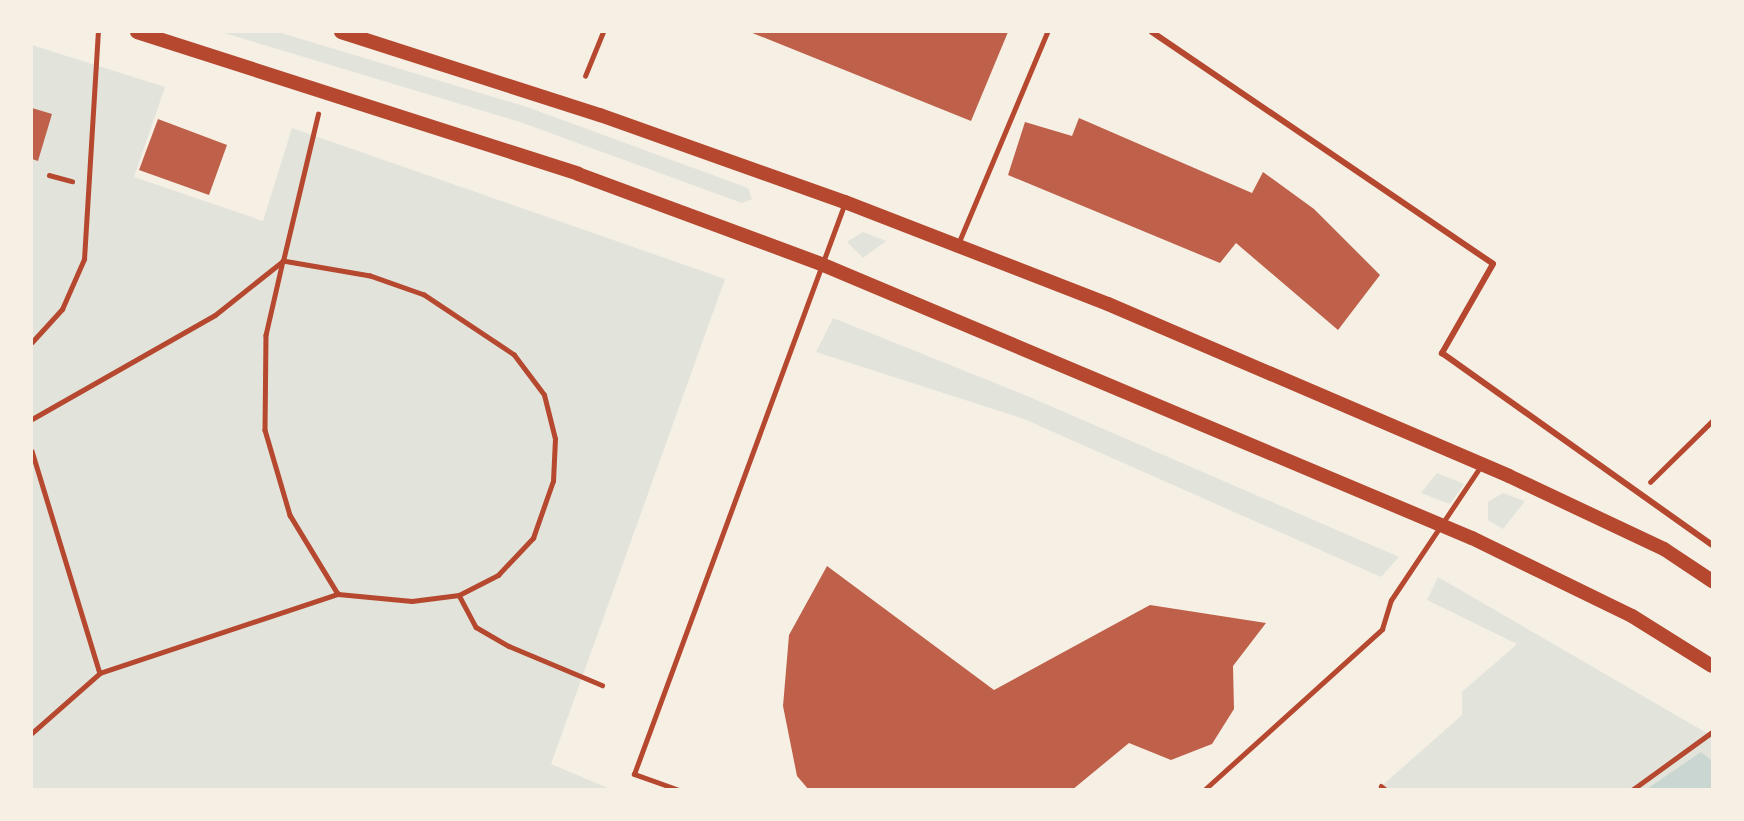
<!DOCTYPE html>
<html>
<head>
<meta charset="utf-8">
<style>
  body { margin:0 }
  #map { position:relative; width:1744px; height:821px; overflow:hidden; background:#f6efe4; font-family:Roboto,sans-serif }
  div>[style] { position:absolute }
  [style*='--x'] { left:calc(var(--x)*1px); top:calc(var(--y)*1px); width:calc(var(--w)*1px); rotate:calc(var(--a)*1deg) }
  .green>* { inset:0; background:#e2e4dc }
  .water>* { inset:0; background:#c9d6d2 }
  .building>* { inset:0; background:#bf614a }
  .path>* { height:4.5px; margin:-2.25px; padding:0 2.25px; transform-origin:2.25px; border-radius:2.25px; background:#b5482f }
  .service>* { height:5px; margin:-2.5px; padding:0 2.5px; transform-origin:2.5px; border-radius:2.5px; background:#b5482f }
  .pedestrian>* { height:6px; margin:-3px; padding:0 3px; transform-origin:3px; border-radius:3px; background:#b5482f }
  .secondary>* { height:14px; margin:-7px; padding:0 7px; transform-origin:7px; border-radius:7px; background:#b5482f }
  span { translate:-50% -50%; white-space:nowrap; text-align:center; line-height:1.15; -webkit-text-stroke:5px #f6efe4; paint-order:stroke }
  .frame { position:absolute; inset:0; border:33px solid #f6efe4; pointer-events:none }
</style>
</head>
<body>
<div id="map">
  <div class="green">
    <i style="clip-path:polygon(221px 32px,278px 32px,527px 107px,748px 188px,752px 199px,742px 203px,520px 122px)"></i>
    <i style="clip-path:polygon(32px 45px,165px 87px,134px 177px,263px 221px,292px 128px,725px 279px,551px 764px,610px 789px,32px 789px)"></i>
    <i style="clip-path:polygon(863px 232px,886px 241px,863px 258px,847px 242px)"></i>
    <i style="clip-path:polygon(833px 318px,1032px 398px,1399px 557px,1381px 577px,1024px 419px,816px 352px)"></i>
    <i style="clip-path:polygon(1437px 473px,1464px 484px,1450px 504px,1421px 493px)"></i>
    <i style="clip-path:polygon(1503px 493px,1525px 501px,1503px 529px,1488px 520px,1488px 502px)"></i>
    <i style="clip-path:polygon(1438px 577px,1712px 736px,1712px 789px,1377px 790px,1462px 715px,1462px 692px,1517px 644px,1427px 600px)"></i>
  </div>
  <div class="water">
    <i style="clip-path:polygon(1701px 752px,1712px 761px,1712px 789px,1647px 789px)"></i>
  </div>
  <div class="building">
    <i style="clip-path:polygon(750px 32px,1008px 32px,971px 121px)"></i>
    <i style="clip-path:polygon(32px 108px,52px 114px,38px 161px,32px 159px)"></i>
    <i style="clip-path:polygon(1079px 118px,1252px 193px,1263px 172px,1314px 209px,1380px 275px,1338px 330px,1236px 243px,1220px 263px,1008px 175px,1025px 122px,1072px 136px)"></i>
    <i style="clip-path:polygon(158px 119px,227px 145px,209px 195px,139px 170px)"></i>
    <i style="clip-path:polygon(827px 566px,994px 690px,1150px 605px,1266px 623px,1233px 666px,1234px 709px,1212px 744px,1171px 760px,1129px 743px,1072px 790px,809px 790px,797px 776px,783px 706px,789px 635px)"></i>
  </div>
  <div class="path">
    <i style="--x:585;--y:76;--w:48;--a:-67.8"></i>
    <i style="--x:49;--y:175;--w:24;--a:15"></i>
    <i style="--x:32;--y:419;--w:210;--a:-29.6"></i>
    <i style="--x:215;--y:315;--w:87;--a:-38.5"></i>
    <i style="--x:283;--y:261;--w:151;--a:-76.6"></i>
    <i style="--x:32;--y:451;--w:232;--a:73"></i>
    <i style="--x:1650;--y:482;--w:87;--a:-44.5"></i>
    <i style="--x:459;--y:595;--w:36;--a:62"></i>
    <i style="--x:476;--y:627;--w:38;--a:30"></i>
    <i style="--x:509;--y:646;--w:101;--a:22.8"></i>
    <i style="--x:32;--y:733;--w:91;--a:-41.4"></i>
    <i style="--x:100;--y:673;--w:251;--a:-18.4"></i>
    <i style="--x:338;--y:594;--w:74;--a:5.4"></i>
    <i style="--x:412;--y:601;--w:47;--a:-7.3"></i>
    <i style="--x:459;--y:595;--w:44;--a:-27.1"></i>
    <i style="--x:498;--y:575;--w:51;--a:-46.6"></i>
    <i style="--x:533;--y:538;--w:60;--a:-70.7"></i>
    <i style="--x:553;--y:481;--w:42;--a:-87.3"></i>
    <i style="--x:555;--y:439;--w:45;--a:-104"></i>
    <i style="--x:544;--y:395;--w:50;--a:-126.9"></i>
    <i style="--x:514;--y:355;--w:108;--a:-146.3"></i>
    <i style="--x:424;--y:295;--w:57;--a:-160.6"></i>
    <i style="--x:370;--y:276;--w:88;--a:-170.2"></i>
    <i style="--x:283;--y:261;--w:76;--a:102.9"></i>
    <i style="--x:266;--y:335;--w:95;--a:90.6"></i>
    <i style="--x:265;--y:430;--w:89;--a:73.6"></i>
    <i style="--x:290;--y:515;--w:92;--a:58.7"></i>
    <i style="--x:1381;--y:786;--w:6;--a:39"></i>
    <i style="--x:1632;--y:790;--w:99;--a:-35.9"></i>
  </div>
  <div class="service">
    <i style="--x:958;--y:244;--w:230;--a:-67.2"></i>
    <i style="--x:32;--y:342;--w:45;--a:-47.7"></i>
    <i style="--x:62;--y:309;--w:55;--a:-66.3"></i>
    <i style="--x:84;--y:259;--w:227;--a:-86.5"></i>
    <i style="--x:679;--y:790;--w:48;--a:-160.4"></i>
    <i style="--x:634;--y:774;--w:607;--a:-69.74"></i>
    <i style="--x:1204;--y:790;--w:240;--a:-42.1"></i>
    <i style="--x:1382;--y:629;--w:30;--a:-73"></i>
    <i style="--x:1391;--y:600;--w:160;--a:-56.2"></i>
  </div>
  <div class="pedestrian">
    <i style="--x:1152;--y:32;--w:412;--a:34.2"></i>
    <i style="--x:1493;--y:264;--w:103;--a:119.8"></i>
    <i style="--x:1442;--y:353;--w:331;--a:35.4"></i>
  </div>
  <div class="secondary">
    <i style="--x:137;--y:32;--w:463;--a:17.8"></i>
    <i style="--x:578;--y:174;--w:259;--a:20.3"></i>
    <i style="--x:821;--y:264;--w:706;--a:22.83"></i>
    <i style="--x:1472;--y:538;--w:178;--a:26"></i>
    <i style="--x:1632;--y:616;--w:94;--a:32"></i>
    <i style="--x:341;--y:32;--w:272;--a:17.8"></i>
    <i style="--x:600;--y:115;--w:260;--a:19.6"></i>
    <i style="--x:845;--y:202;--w:282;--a:21.2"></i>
    <i style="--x:1108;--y:304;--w:436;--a:23.2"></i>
    <i style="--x:1509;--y:476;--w:171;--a:25.2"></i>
    <i style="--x:1664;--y:549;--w:58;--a:33.7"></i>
  </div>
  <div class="frame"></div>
</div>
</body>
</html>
